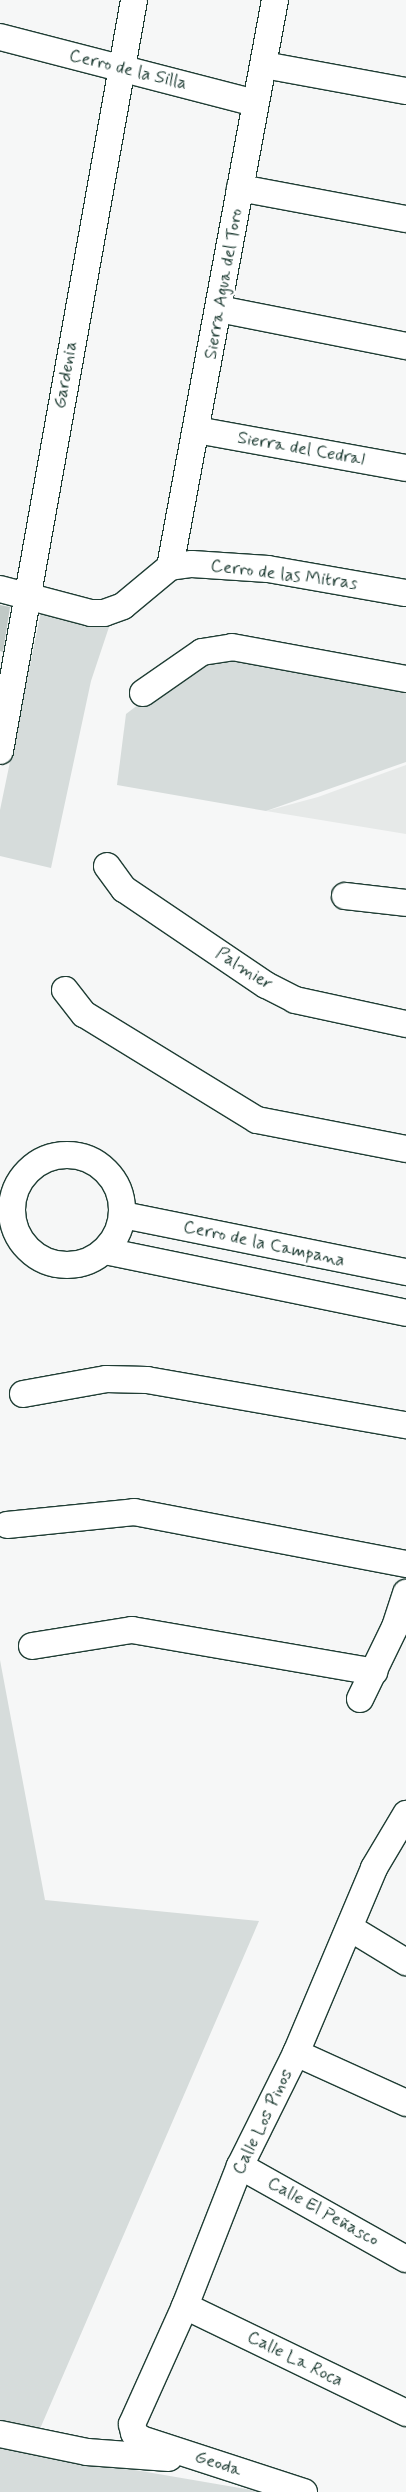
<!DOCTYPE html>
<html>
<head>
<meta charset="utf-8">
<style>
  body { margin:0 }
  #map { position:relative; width:406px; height:2492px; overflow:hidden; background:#f6f7f7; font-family:Mynerve,sans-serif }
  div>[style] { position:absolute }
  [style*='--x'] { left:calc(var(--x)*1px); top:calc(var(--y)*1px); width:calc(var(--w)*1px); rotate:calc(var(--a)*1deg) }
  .built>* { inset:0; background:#e6e9e8 }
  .green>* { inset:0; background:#d6dcdb }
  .building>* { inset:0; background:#c0c9c6 }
  .roads { filter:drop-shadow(1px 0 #1f3d34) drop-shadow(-1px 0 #1f3d34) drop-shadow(0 1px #1f3d34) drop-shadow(0 -1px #1f3d34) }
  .minor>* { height:26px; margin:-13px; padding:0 13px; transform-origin:13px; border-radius:13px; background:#fff }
  .minor>.ring { margin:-13px; padding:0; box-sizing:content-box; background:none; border:26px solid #fff; border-radius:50% }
  span { translate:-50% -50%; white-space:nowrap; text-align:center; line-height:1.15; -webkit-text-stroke:5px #fff; paint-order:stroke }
  .street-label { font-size:18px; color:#1f3d34 }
</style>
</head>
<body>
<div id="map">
  <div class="built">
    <i style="clip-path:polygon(406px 765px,406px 834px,266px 811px,318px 797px)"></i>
  </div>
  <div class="green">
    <i style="clip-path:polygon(41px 612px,109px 627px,91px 681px,51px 868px,0 856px,0 810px)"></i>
    <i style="clip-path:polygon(223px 640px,406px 664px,406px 762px,266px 811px,117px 785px,126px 714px)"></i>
    <i style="clip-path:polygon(0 1660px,45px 1900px,259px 1921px,30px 2452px,264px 2492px,0 2492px)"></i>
  </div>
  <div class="building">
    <i style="clip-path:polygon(0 605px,10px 607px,3px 652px,0 651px)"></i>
  </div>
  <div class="roads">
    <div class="minor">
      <i style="--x:0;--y:37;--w:264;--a:14.5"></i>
      <i style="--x:264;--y:65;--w:144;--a:10.4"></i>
      <i style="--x:240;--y:188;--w:169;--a:10.6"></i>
      <i style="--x:219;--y:309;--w:191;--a:11.2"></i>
      <i style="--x:197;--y:430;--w:212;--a:10.3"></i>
      <i style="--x:170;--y:567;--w:577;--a:-79.51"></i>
      <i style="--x:0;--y:589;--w:94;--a:14.8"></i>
      <i style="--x:91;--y:613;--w:13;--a:0"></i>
      <i style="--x:104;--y:613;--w:20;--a:-20"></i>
      <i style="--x:123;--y:606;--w:61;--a:-39.7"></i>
      <i style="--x:170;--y:567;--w:22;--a:-8"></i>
      <i style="--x:192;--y:564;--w:76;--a:3.8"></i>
      <i style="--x:268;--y:569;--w:140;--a:9.9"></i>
      <i style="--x:143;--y:693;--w:72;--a:-34.8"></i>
      <i style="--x:202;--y:652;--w:30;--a:-9"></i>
      <i style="--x:232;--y:647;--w:177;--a:10.4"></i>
      <i style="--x:0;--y:751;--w:763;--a:-79.88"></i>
      <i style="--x:107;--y:866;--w:29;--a:54"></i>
      <i style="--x:124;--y:889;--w:171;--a:34.1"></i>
      <i style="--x:266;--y:985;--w:33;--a:27"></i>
      <i style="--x:295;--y:1000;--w:114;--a:12.2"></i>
      <i style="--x:345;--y:896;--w:61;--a:6.5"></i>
      <i style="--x:65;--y:990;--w:31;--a:52"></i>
      <i style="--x:84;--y:1014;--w:203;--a:31.5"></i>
      <i style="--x:257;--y:1120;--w:152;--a:11"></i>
      <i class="ring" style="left:12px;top:1155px;width:84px;height:84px"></i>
      <i style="--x:123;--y:1215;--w:289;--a:11.4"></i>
      <i style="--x:105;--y:1251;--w:307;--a:11.6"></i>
      <i style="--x:23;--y:1394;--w:84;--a:-10.2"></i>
      <i style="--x:106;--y:1379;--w:41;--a:1.4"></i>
      <i style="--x:147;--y:1380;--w:263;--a:9.9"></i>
      <i style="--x:7;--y:1525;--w:128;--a:-5.8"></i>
      <i style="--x:134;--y:1512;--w:277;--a:10.8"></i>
      <i style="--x:32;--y:1646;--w:101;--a:-9.1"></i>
      <i style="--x:132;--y:1630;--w:246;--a:9.8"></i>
      <i style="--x:360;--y:1699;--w:80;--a:-64.1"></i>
      <i style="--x:395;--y:1627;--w:36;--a:-72"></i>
      <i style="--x:350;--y:1928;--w:66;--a:31.3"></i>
      <i style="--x:296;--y:2053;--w:121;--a:24.4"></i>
      <i style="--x:240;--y:2166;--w:190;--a:29.3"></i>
      <i style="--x:185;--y:2306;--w:246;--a:25.8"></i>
      <i style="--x:0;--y:2434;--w:89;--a:11.7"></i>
      <i style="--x:87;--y:2452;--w:82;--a:4.2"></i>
      <i style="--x:304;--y:2492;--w:171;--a:-162"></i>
      <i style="--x:141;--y:2439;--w:9;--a:-139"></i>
      <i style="--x:134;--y:2433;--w:9;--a:-103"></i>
      <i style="--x:132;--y:2424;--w:129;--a:-65.8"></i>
      <i style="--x:185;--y:2306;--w:150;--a:-68.6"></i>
      <i style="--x:240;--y:2166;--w:126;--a:-63.6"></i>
      <i style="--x:296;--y:2053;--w:201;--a:-67.1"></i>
      <i style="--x:374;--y:1868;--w:63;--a:-59.3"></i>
    </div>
  </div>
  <div class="street-label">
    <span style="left:128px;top:70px;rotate:14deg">Cerro de la Silla</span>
    <span style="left:224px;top:284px;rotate:-80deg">Sierra Agua del Toro</span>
    <span style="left:66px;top:375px;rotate:-80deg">Gardenia</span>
    <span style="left:301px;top:449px;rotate:10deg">Sierra del Cedral</span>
    <span style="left:284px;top:575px;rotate:7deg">Cerro de las Mitras</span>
    <span style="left:244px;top:969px;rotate:32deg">Palmier</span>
    <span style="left:264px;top:1244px;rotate:12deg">Cerro de la Campana</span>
    <span style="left:263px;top:2122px;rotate:-64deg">Calle Los Pinos</span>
    <span style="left:323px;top:2212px;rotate:29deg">Calle El Peñasco</span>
    <span style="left:295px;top:2359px;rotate:26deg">Calle La Roca</span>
    <span style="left:218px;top:2464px;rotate:18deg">Geoda</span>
  </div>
</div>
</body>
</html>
